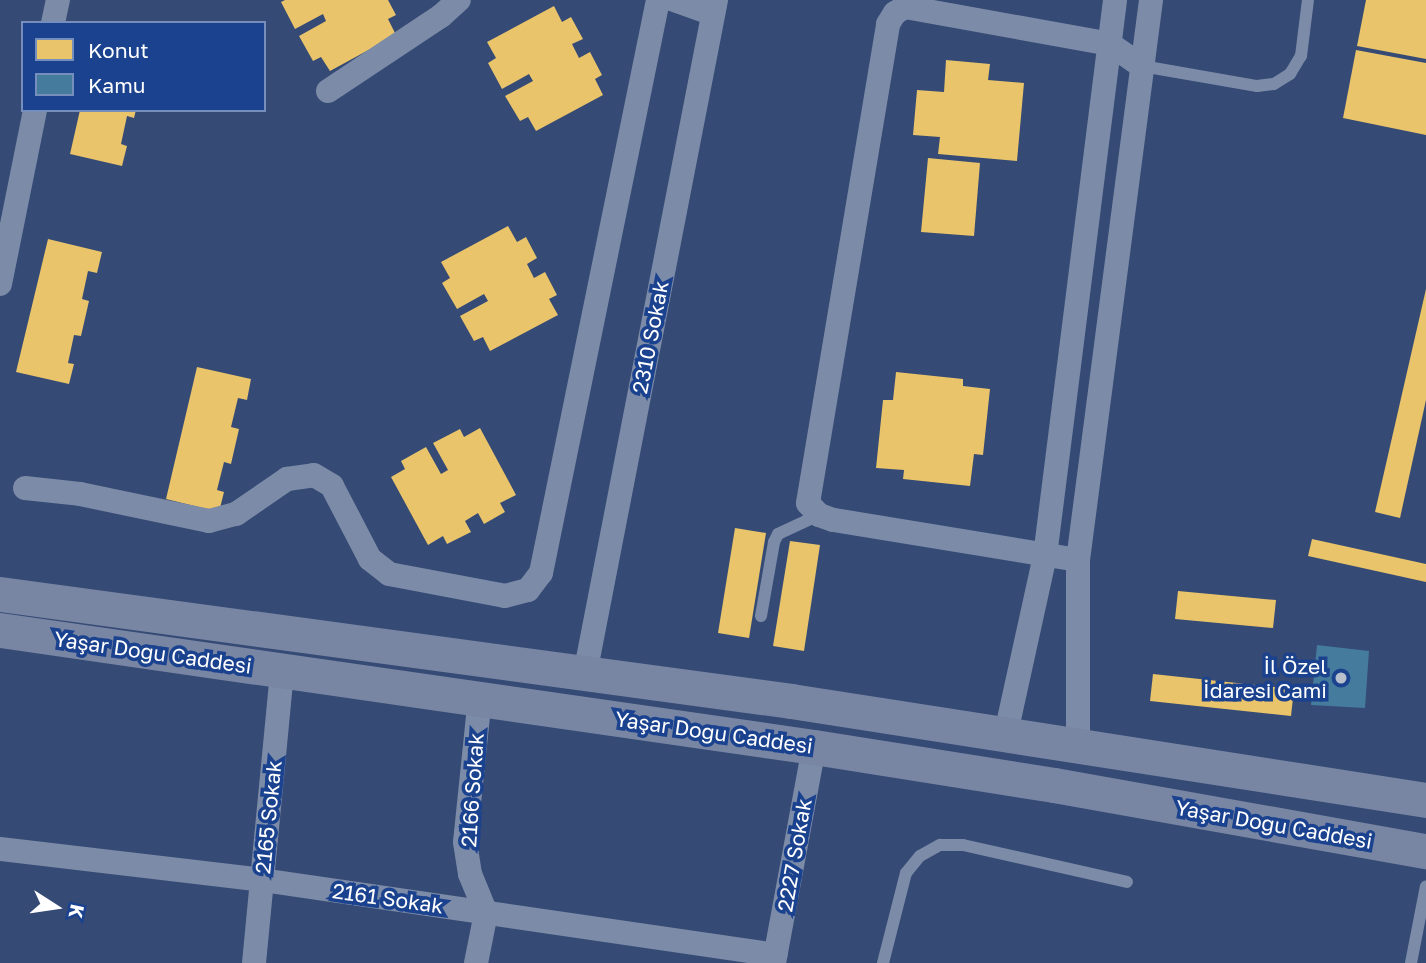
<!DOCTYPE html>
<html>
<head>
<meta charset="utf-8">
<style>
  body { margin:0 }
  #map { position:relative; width:1426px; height:963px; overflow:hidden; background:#354a74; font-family:"Golos Text",sans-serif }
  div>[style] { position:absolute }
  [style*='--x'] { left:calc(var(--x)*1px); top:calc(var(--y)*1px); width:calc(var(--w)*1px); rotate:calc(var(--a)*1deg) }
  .homes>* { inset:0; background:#e9c46a }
  .public>* { inset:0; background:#457b9d }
  .lane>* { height:12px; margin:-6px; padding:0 6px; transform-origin:6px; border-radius:6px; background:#7c8ba7 }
  .street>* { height:24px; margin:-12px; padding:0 12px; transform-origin:12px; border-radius:12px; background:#7c8ba7 }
  .secondary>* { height:35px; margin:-17.5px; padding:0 17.5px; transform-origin:17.5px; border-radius:17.5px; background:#7886a4 }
  .dots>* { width:19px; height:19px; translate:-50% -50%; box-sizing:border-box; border:4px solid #1b428e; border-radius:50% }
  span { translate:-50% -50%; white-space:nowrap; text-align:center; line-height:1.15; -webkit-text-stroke:7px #1b428e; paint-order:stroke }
  .street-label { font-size:21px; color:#fff }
  .poi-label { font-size:21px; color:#fff }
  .right { translate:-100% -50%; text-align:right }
  .legend { position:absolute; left:21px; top:21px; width:245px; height:91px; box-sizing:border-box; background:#1b428e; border:2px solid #768ebb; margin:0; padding:9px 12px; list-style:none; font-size:21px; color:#fff }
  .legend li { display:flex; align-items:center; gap:14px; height:35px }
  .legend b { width:35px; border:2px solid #768ebb }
  .north { position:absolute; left:21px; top:872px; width:70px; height:70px; -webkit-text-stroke:5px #1b428e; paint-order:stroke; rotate:102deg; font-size:19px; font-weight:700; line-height:28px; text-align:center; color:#fff }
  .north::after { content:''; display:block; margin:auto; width:24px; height:32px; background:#fff; clip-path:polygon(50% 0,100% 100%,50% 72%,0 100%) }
</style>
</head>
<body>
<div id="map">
  <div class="homes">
    <i style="clip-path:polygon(285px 0,388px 0,396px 15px,388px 19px,396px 35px,330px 71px,321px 57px,313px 61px,299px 36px,326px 21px,323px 14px,295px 29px,281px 2px)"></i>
    <i style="clip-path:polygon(1366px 0,1426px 0,1426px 59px,1357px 46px)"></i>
    <i style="clip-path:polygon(554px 6px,562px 22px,571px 17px,583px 39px,572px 44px,579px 58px,590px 52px,602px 75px,595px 79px,603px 95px,536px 131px,528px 117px,520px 121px,505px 96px,533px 81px,529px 74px,502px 89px,488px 63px,496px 58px,487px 42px)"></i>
    <i style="clip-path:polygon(1356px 50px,1426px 63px,1426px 135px,1343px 118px)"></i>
    <i style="clip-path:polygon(946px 60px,990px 64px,988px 80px,1024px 83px,1017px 161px,938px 154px,940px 137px,913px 135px,917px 90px,944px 92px)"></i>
    <i style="clip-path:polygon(80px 110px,136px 110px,134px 118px,127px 116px,121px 144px,127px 146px,122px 166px,70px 154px)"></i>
    <i style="clip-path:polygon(928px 158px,980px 163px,974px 236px,921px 232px)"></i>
    <i style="clip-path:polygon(508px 226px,517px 242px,526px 237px,537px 258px,527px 264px,534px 278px,545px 272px,557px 295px,549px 299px,558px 315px,490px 351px,483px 337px,474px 341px,460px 316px,488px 301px,484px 294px,457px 309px,442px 283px,450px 278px,441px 262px)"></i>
    <i style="clip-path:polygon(48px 239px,102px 252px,97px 273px,88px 271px,82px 299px,89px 301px,81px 336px,74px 335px,68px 363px,74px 364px,69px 384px,16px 372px)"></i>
    <i style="clip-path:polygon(1426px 289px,1426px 400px,1400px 518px,1375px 512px)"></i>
    <i style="clip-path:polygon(197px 367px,251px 379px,247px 400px,238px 398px,231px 427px,239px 429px,231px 464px,224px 462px,217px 490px,224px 492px,219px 512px,166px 499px)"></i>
    <i style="clip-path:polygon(896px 372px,963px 379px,963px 386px,990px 389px,983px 455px,974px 454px,970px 486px,903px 479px,904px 470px,876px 468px,883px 400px,893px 400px)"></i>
    <i style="clip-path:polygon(480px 428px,516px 495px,500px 503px,505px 512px,484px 524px,478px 513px,465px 521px,471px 532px,447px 544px,443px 536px,428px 545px,391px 477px,405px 469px,401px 461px,426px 447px,441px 474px,448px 470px,433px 443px,460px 429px,464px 437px)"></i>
    <i style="clip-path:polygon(735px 528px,766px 533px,749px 638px,718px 633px)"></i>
    <i style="clip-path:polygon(1312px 539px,1426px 564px,1426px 582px,1308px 556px)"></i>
    <i style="clip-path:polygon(790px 541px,820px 545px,804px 651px,773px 646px)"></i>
    <i style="clip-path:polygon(1178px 591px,1276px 600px,1273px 628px,1175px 619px)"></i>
    <i style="clip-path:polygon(1153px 674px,1294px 689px,1291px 716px,1150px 701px)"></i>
  </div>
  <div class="public">
    <i style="clip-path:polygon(1317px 645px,1369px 651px,1365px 708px,1311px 705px)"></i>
  </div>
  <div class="lane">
    <i style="--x:1142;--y:66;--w:117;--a:9.9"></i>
    <i style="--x:1257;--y:86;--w:17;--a:-7"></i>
    <i style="--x:1274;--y:84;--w:19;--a:-32"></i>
    <i style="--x:1290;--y:74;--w:21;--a:-59"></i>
    <i style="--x:1301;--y:56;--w:56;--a:-82.9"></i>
    <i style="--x:761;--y:616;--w:75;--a:-80"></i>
    <i style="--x:774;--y:542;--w:9;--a:-63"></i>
    <i style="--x:778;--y:534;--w:45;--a:-24.9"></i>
    <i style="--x:883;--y:963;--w:93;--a:-75.7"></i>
    <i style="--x:906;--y:873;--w:22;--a:-51"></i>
    <i style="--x:920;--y:856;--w:23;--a:-29"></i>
    <i style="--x:940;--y:845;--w:23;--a:0"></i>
    <i style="--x:963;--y:845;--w:168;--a:12.7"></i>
    <i style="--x:1411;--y:963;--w:78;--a:-79"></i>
  </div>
  <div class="street">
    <i style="--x:674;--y:0;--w:41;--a:19.7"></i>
    <i style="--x:53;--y:23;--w:24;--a:-78"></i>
    <i style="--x:328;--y:91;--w:136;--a:-33.6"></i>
    <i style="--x:441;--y:16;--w:24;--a:-42"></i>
    <i style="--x:0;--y:284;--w:177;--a:-78.6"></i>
    <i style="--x:25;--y:488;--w:55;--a:6.2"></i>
    <i style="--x:80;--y:494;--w:132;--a:11.8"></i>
    <i style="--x:209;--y:521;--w:28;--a:-15"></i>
    <i style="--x:236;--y:514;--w:62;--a:-34.5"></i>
    <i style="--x:287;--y:479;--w:27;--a:-8"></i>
    <i style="--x:314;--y:475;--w:21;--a:31"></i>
    <i style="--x:332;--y:486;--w:82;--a:62.5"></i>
    <i style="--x:370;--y:559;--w:24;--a:38"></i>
    <i style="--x:389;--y:574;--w:118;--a:10.7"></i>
    <i style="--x:505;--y:596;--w:24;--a:-15"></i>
    <i style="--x:528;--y:590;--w:21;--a:-53"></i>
    <i style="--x:541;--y:573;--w:585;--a:-78.46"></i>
    <i style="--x:1078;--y:560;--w:248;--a:-170.7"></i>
    <i style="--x:833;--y:520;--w:15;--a:-160"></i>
    <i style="--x:819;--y:515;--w:16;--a:-133"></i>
    <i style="--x:808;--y:503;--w:486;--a:-80.5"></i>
    <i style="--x:888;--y:24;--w:13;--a:-58"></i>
    <i style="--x:895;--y:13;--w:12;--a:-31"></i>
    <i style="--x:905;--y:7;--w:208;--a:10.2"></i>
    <i style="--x:1110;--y:44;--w:39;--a:35"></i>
    <i style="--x:585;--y:674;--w:687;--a:-79"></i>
    <i style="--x:1006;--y:733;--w:181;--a:-77.6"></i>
    <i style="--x:1045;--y:556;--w:560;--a:-82.82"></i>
    <i style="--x:1078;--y:746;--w:186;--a:-90"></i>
    <i style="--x:1078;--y:560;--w:565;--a:-82.57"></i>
    <i style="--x:0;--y:849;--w:264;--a:6.7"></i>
    <i style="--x:262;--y:880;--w:519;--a:8.3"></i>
    <i style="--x:254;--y:963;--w:293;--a:-84.5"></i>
    <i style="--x:476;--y:963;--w:51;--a:-78.7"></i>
    <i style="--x:486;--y:913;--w:42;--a:-112.3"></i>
    <i style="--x:470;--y:874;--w:32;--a:-99"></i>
    <i style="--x:465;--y:842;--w:145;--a:-84.1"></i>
    <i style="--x:774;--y:963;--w:220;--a:-79.5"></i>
  </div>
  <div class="secondary">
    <i style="--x:0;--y:594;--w:798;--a:7.7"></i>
    <i style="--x:791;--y:701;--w:643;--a:8.86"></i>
    <i style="--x:0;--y:630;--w:822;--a:8.18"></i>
    <i style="--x:814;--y:747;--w:243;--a:9"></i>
    <i style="--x:1054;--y:785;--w:378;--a:10.1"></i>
  </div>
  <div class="dots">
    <i style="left:1341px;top:678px;background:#b8c0ce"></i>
  </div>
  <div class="street-label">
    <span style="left:650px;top:337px;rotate:-79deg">2310 Sokak</span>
    <span style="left:153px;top:652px;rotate:8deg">Yaşar Doğu Caddesi</span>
    <span style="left:714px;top:732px;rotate:8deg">Yaşar Doğu Caddesi</span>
    <span style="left:472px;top:790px;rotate:-86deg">2166 Sokak</span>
    <span style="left:268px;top:817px;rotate:-84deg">2165 Sokak</span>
    <span style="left:1274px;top:824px;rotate:10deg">Yaşar Doğu Caddesi</span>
    <span style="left:794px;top:855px;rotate:-80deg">2227 Sokak</span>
    <span style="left:388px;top:898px;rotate:8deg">2161 Sokak</span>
  </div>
  <div class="poi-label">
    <span class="right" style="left:1327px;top:678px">İl Özel<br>İdaresi Cami</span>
  </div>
  <ul class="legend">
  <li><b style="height:19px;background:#e9c46a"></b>Konut</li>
  <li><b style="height:19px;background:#457b9d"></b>Kamu</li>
  </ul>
  <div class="north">K</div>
</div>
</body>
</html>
